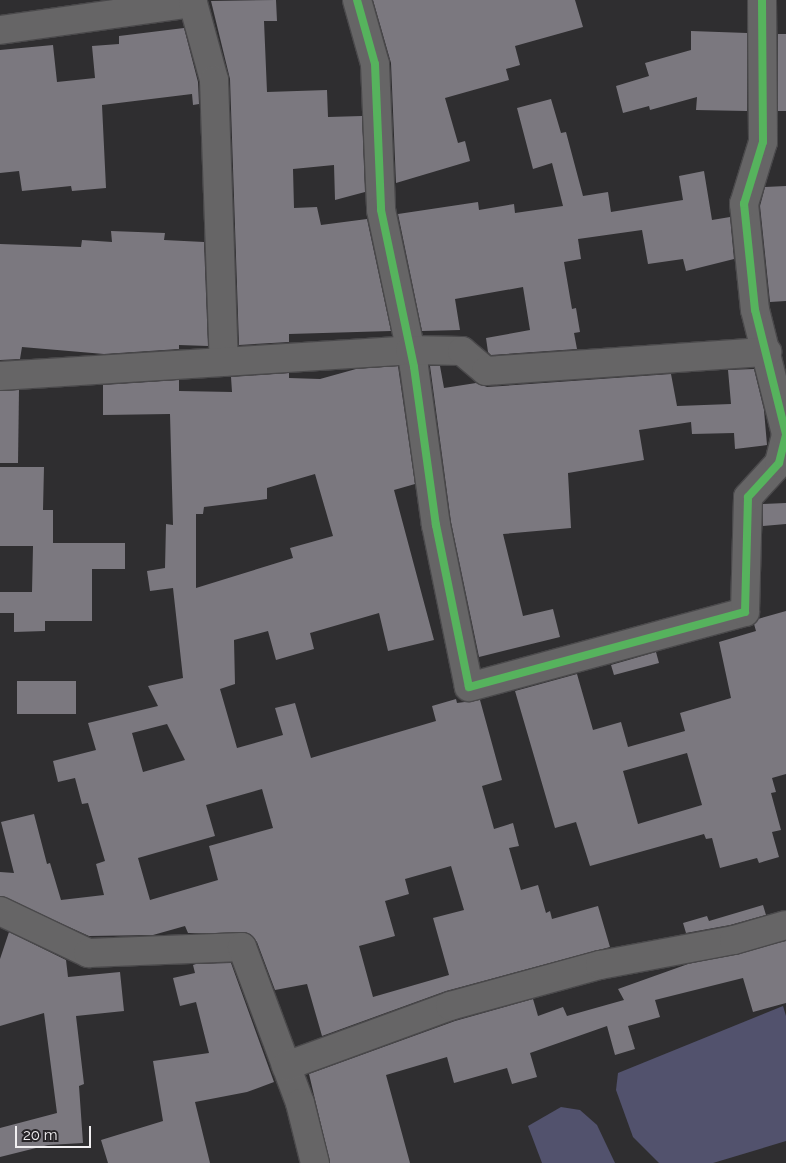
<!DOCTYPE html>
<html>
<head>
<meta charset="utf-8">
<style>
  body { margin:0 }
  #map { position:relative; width:786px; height:1163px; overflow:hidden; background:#2f2e30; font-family:Raleway,sans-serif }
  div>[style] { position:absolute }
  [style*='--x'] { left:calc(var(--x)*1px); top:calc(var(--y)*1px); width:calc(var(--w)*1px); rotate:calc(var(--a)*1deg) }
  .water>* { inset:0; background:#52526d }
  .building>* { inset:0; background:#7b787f }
  .roads { filter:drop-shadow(1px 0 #4a494b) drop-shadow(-1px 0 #4a494b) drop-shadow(0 1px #4a494b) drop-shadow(0 -1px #4a494b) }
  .minor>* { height:28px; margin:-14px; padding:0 14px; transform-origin:14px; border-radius:14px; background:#666566 }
  .cycleway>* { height:8px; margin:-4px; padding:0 4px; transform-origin:4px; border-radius:4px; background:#56b35d }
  span { translate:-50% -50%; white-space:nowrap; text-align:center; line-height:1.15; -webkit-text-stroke:5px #272427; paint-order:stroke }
  .scale { position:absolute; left:15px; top:1126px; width:76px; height:22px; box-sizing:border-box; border:2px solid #f1eff1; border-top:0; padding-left:6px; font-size:15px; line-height:18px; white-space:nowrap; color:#f1eff1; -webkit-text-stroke:4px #272427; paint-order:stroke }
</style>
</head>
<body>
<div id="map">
  <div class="water">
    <i style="clip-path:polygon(783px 1006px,786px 1016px,786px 1141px,713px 1163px,659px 1163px,633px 1137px,616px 1090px,618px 1073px)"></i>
    <i style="clip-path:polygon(561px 1107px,580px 1110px,597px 1125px,615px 1163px,542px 1163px,528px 1126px)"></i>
  </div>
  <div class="building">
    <i style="clip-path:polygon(276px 0,277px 21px,264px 21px,267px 92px,327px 90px,328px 117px,362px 116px,365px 192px,335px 200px,334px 165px,293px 169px,294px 208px,317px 207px,321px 225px,367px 219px,391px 331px,289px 334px,289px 342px,239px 345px,230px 79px,211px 1px)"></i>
    <i style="clip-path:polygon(373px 0,575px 0,583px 27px,515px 46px,520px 65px,506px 69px,509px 80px,445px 98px,458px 143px,465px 141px,470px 161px,396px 183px,391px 63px)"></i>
    <i style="clip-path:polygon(184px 28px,198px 82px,199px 104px,193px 105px,192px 94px,102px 105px,106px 188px,72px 191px,71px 186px,22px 191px,19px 171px,0 173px,0 50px,53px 45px,57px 82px,95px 78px,92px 46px,119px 44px,119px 36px)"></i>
    <i style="clip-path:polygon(691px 31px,747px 33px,747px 111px,696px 110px,697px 97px,650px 110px,649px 106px,623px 113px,616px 86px,649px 76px,645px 63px,691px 50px)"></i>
    <i style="clip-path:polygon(778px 34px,786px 34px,786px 111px,778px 111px)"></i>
    <i style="clip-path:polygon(551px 99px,561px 133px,566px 132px,583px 196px,608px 192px,611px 212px,683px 200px,679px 176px,704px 171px,712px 220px,730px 217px,734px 259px,686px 271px,683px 259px,648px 264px,642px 230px,578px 239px,581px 259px,564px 262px,572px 309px,576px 308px,580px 332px,574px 333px,577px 349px,491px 355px,488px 352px,486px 338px,530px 330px,523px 287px,455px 299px,460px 330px,422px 331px,398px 214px,478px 202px,479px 210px,514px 204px,515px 213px,563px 206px,552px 163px,533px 169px,517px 108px)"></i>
    <i style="clip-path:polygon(786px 186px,786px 301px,770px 302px,760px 206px,765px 187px)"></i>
    <i style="clip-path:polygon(111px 231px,165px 233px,164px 240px,204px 242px,208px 346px,179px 345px,179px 349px,104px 354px,22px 347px,20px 359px,0 360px,0 244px,81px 247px,82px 240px,112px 242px)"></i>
    <i style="clip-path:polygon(evenodd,398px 366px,415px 484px,394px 490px,434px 640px,388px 651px,379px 613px,310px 633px,314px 649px,276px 660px,268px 631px,234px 640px,235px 684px,220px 689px,237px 748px,283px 735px,275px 708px,295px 703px,311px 758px,436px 721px,432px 706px,456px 699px,457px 703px,480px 700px,502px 780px,482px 786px,494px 829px,513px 823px,519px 846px,509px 848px,521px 890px,538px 885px,546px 913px,550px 911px,552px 919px,598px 906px,610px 947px,446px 991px,322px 1036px,307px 984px,275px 990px,257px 942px,250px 934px,188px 933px,185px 926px,153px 935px,89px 936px,0 896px,0 872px,14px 873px,1px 822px,34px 814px,47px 864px,50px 863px,61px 900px,104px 895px,96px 864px,105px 861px,88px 803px,82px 804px,75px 778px,58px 782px,53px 761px,96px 750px,88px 723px,158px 706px,148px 686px,183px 678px,173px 588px,150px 591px,147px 571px,165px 568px,166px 524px,173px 525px,170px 414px,103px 415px,103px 385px,179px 380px,179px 391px,232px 392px,231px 377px,289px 373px,289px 378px,320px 379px,356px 369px,398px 366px,315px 474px,333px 536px,290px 548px,293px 558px,196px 588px,196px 514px,203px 514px,204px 507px,267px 499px,267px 488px,315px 474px,398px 366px,167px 724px,185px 760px,143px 772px,132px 733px,167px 724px,398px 366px,262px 789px,273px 828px,209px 846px,218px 880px,150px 900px,138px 858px,215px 836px,206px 805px,262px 789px,398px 366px,451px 866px,464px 910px,433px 918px,449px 975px,373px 997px,359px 946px,395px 936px,385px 901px,409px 894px,405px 879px,451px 866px)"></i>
    <i style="clip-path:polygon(430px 366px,440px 366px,444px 388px,476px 383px,487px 387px,671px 374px,677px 406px,731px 404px,728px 370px,754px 369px,764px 410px,767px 445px,735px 449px,734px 433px,692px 434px,691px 422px,639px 430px,644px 460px,568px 473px,571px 528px,503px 534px,523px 616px,553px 609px,560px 637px,479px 657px,451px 522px)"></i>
    <i style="clip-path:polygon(19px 390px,18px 463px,0 463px,0 391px)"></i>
    <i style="clip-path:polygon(0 467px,44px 467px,43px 510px,53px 510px,53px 543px,125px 543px,125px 569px,92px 569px,92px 621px,45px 621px,45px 631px,14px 632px,14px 613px,0 613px,0 592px,32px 592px,33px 546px,0 546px)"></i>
    <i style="clip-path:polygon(786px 503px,786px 524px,763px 526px,763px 504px)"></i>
    <i style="clip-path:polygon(evenodd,786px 611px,786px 774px,772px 778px,776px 792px,771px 793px,781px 830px,772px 832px,779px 857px,759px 863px,757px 858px,720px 868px,712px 838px,706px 839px,704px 834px,590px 866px,576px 822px,555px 828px,515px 691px,577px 674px,593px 730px,621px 722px,628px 747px,685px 731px,680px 713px,731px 698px,719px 642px,756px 631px,754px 624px,758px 619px,786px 611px,687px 753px,702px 805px,638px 824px,623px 771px,687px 753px)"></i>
    <i style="clip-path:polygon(656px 652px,659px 663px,614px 675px,611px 665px)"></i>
    <i style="clip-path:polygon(17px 681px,76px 681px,76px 714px,17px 714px)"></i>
    <i style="clip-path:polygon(763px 905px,766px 915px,730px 925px,686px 933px,683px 923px,707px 916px,709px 921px)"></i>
    <i style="clip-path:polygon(9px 932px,66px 960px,68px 977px,120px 972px,124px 1011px,76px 1016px,84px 1084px,79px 1086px,83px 1143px,48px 1145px,0 1157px,0 1128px,57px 1113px,44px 1013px,0 1026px,0 959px)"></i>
    <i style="clip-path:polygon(786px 941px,786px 1003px,753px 1012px,743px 978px,655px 1000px,660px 1017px,628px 1026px,635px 1049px,615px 1055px,607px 1026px,530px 1053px,537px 1077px,512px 1084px,507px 1068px,454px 1083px,447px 1057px,386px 1075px,410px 1163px,330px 1163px,309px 1074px,455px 1021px,533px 999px,538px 1016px,563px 1007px,567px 1016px,624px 1000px,618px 989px,688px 964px)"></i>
    <i style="clip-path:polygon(231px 963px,274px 1082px,247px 1092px,195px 1102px,210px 1163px,108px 1163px,101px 1140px,163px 1121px,153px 1061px,209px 1053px,196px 1002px,180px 1006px,173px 978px,195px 973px,193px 965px,196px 964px)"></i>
  </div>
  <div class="roads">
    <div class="minor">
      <i style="--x:357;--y:0;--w:66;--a:74.3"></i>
      <i style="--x:375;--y:64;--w:146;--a:87.6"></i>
      <i style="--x:381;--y:210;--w:160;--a:78.1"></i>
      <i style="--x:414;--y:367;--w:160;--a:82.1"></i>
      <i style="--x:436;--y:525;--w:165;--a:78.5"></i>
      <i style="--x:469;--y:687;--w:286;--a:-15.2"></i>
      <i style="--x:745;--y:612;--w:115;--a:-88.5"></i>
      <i style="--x:748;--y:497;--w:46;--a:-47.6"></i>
      <i style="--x:779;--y:463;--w:30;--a:-76"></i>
      <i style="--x:786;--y:434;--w:128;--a:-104"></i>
      <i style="--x:755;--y:310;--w:107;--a:-95.9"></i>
      <i style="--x:744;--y:204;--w:65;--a:-73"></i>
      <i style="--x:763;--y:142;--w:142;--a:-90.4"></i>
      <i style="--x:0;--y:30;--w:195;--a:-8"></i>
      <i style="--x:193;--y:3;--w:80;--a:74.7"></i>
      <i style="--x:214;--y:80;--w:282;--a:88"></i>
      <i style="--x:0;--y:376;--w:411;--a:-3.6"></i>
      <i style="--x:410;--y:350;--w:52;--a:1.1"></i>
      <i style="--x:462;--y:351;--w:31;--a:40"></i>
      <i style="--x:486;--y:371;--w:282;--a:-3.9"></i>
      <i style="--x:0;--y:911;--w:98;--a:25.5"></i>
      <i style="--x:88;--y:953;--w:154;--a:-2.2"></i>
      <i style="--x:242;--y:947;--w:166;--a:69.6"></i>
      <i style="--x:300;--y:1103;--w:62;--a:76"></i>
      <i style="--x:286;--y:1066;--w:175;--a:-20.1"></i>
      <i style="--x:450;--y:1006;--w:156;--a:-15.3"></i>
      <i style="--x:600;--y:965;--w:136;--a:-10.6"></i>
      <i style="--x:734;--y:940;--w:54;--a:-16.1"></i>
    </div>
  </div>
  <div class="cycleway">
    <i style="--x:357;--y:0;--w:66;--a:74.3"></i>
    <i style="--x:375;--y:64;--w:146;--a:87.6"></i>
    <i style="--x:381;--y:210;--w:160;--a:78.1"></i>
    <i style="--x:414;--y:367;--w:160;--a:82.1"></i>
    <i style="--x:436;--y:525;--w:165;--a:78.5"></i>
    <i style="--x:469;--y:687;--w:286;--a:-15.2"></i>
    <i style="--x:745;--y:612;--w:115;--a:-88.5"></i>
    <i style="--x:748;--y:497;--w:46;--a:-47.6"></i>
    <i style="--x:779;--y:463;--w:30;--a:-76"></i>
    <i style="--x:786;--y:434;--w:128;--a:-104"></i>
    <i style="--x:755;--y:310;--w:107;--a:-95.9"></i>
    <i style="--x:744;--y:204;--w:65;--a:-73"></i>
    <i style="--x:763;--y:142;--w:142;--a:-90.4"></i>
  </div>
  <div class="scale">20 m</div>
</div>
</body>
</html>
